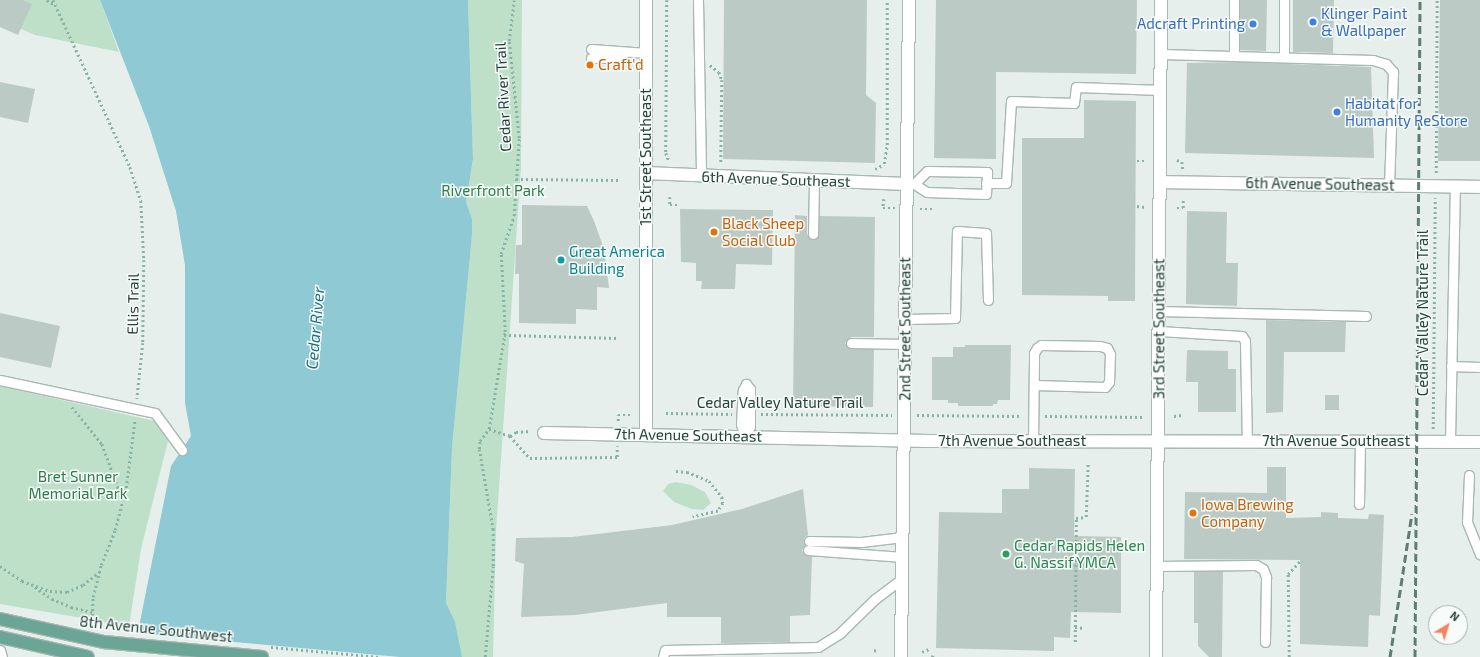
<!DOCTYPE html>
<html>
<head>
<meta charset="utf-8">
<style>
  body { margin:0 }
  #map { position:relative; width:1480px; height:657px; overflow:hidden; background:#e6efeb; font-family:"Exo 2",sans-serif }
  div>[style] { position:absolute }
  [style*='--x'] { left:calc(var(--x)*1px); top:calc(var(--y)*1px); width:calc(var(--w)*1px); rotate:calc(var(--a)*1deg) }
  .green>* { inset:0; background:#bfe0c8 }
  .water>* { inset:0; background:#8ec9d4 }
  .pier>* { inset:0; background:#e6efeb }
  .building>* { inset:0; background:#bbcac4 }
  .path>* { height:2.5px; margin-top:-1.25px; transform-origin:0; background:repeating-linear-gradient(90deg,#86b3a5 0 2px,transparent 0 5px) }
  .roads { filter:drop-shadow(1px 0 #a8b8b2) drop-shadow(-1px 0 #a8b8b2) drop-shadow(0 1px #a8b8b2) drop-shadow(0 -1px #a8b8b2) }
  .service>* { height:9px; margin:-4.5px; padding:0 4.5px; transform-origin:4.5px; border-radius:4.5px; background:#fff }
  .minor>* { height:12px; margin:-6px; padding:0 6px; transform-origin:6px; border-radius:6px; background:#fff }
  .tertiary>* { height:12px; margin:-6px; padding:0 6px; transform-origin:6px; border-radius:6px; background:#fff }
  .primary>* { height:12px; margin:-6px; padding:0 6px; transform-origin:6px; border-radius:6px; background:#6aa596 }
  .rail>* { height:3px; margin-top:-1.5px; transform-origin:0; background:repeating-linear-gradient(90deg,#5f7d75 0 8px,transparent 0 12px) }
  .dots>* { width:11px; height:11px; translate:-50% -50%; box-sizing:border-box; border:2px solid #f7fbf9; border-radius:50% }
  span { translate:-50% -50%; white-space:nowrap; text-align:center; line-height:1.15; -webkit-text-stroke:3px #f7fbf9; paint-order:stroke }
  .shop-label { font-size:15px; color:#366cbe }
  .left { translate:0 -50%; text-align:left }
  .right { translate:-100% -50%; text-align:right }
  .food-label { font-size:15px; color:#c56008 }
  .street-label { font-size:15px; color:#24423a }
  .park-label { font-size:15px; color:#2d7a4b }
  .culture-label { font-size:15px; color:#0d838f }
  .leisure-label { font-size:15px; color:#27864d }
  .water-label { font-size:16px; color:#1c6f80; font-style:italic }
  .north { position:absolute; left:1428px; top:605px; width:40px; height:40px; box-sizing:border-box; background:#f7fbf9; border:1px solid #a3b1ad; border-radius:50%; rotate:38deg; font-size:11px; font-weight:700; line-height:16px; text-align:center; color:#24423a }
  .north::after { content:''; display:block; margin:auto; width:14px; height:18px; background:#f4845f; clip-path:polygon(50% 0,100% 100%,50% 72%,0 100%) }
</style>
</head>
<body>
<div id="map">
  <div class="green">
    <i style="clip-path:polygon(0 0,100px 0,119px 52px,35px 35px,0 20px)"></i>
    <i style="clip-path:polygon(468px 0,522px 0,521px 168px,496px 532px,493px 657px,462px 657px,446px 603px,452px 448px,472px 235px,472px 219px,466px 202px,473px 159px)"></i>
    <i style="clip-path:polygon(0 386px,172px 425px,141px 549px,129px 626px,0 604px)"></i>
    <i style="clip-path:polygon(676px 482px,691px 485px,705px 492px,711px 503px,703px 510px,692px 509px,674px 502px,663px 491px,668px 484px)"></i>
  </div>
  <div class="water">
    <i style="clip-path:polygon(100px 0,468px 0,473px 159px,466px 202px,472px 219px,472px 235px,452px 448px,446px 603px,455px 622px,462px 657px,133px 657px,171px 466px,191px 436px,185px 403px,185px 265px,176px 211px,162px 167px,149px 126px)"></i>
  </div>
  <div class="pier">
    <i style="clip-path:polygon(136px 633px,400px 657px,131px 657px)"></i>
  </div>
  <div class="building">
    <i style="clip-path:polygon(0 0,22px 0,32px 4px,18px 35px,0 27px)"></i>
    <i style="clip-path:polygon(724px 0,867px 0,866px 95px,876px 103px,875px 163px,723px 159px)"></i>
    <i style="clip-path:polygon(936px 0,1137px 0,1136px 74px,996px 72px,996px 159px,934px 158px)"></i>
    <i style="clip-path:polygon(1240px 0,1267px 0,1266px 51px,1240px 50px)"></i>
    <i style="clip-path:polygon(1293px 0,1334px 0,1333px 53px,1293px 52px)"></i>
    <i style="clip-path:polygon(1440px 0,1480px 0,1480px 161px,1438px 161px)"></i>
    <i style="clip-path:polygon(1239px 62px,1371px 67px,1374px 158px,1185px 153px,1187px 63px)"></i>
    <i style="clip-path:polygon(0 82px,35px 89px,28px 123px,0 117px)"></i>
    <i style="clip-path:polygon(1084px 100px,1136px 101px,1135px 301px,1108px 301px,1108px 296px,1022px 295px,1022px 138px,1084px 138px)"></i>
    <i style="clip-path:polygon(522px 205px,587px 206px,594px 221px,604px 249px,609px 288px,597px 287px,597px 310px,576px 309px,576px 324px,519px 323px,519px 274px,515px 274px,516px 245px,522px 245px)"></i>
    <i style="clip-path:polygon(680px 209px,773px 210px,772px 265px,736px 264px,735px 289px,701px 289px,702px 281px,696px 281px,696px 263px,681px 262px)"></i>
    <i style="clip-path:polygon(1187px 211px,1227px 212px,1226px 263px,1238px 263px,1237px 306px,1186px 304px)"></i>
    <i style="clip-path:polygon(795px 215px,807px 216px,807px 234px,813px 240px,819px 234px,819px 216px,875px 217px,874px 337px,851px 337px,845px 343px,850px 349px,874px 349px,873px 407px,793px 406px)"></i>
    <i style="clip-path:polygon(0 313px,60px 326px,51px 368px,0 357px)"></i>
    <i style="clip-path:polygon(1266px 320px,1346px 322px,1345px 352px,1284px 352px,1283px 412px,1266px 413px)"></i>
    <i style="clip-path:polygon(965px 345px,1011px 345px,1010px 400px,998px 400px,997px 404px,993px 404px,993px 406px,958px 406px,958px 403px,948px 403px,948px 400px,932px 400px,932px 357px,953px 357px,953px 347px,965px 347px)"></i>
    <i style="clip-path:polygon(1187px 350px,1228px 351px,1228px 369px,1236px 369px,1236px 412px,1198px 412px,1198px 382px,1186px 382px)"></i>
    <i style="clip-path:polygon(1325px 395px,1339px 395px,1339px 410px,1325px 410px)"></i>
    <i style="clip-path:polygon(1267px 467px,1286px 467px,1286px 518px,1321px 517px,1321px 512px,1338px 513px,1338px 518px,1368px 519px,1369px 514px,1384px 515px,1380px 616px,1369px 615px,1368px 647px,1300px 644px,1300px 560px,1184px 559px,1185px 492px,1267px 493px)"></i>
    <i style="clip-path:polygon(1029px 468px,1075px 469px,1074px 536px,1121px 537px,1121px 613px,1071px 612px,1070px 638px,1054px 637px,1054px 651px,936px 648px,939px 512px,1002px 513px,1002px 489px,1029px 489px)"></i>
    <i style="clip-path:polygon(803px 489px,808px 535px,804px 538px,805px 545px,802px 550px,805px 555px,812px 556px,810px 615px,790px 616px,790px 642px,721px 643px,721px 617px,667px 617px,667px 603px,575px 615px,521px 617px,524px 564px,515px 561px,516px 538px,572px 537px,672px 525px,742px 509px)"></i>
    <i style="clip-path:polygon(1223px 571px,1222px 657px,1209px 657px,1198px 646px,1198px 623px,1194px 623px,1194px 572px)"></i>
  </div>
  <div class="path">
    <i style="--x:47;--y:0;--w:9;--a:32"></i>
    <i style="--x:53;--y:0;--w:184;--a:65.2"></i>
    <i style="--x:130;--y:167;--w:36;--a:72"></i>
    <i style="--x:141;--y:201;--w:59;--a:87.1"></i>
    <i style="--x:144;--y:260;--w:83;--a:90.7"></i>
    <i style="--x:143;--y:343;--w:56;--a:96.1"></i>
    <i style="--x:667;--y:0;--w:153;--a:90.4"></i>
    <i style="--x:666;--y:153;--w:9;--a:69"></i>
    <i style="--x:710;--y:65;--w:11;--a:38"></i>
    <i style="--x:719;--y:72;--w:9;--a:69"></i>
    <i style="--x:722;--y:80;--w:84;--a:90.7"></i>
    <i style="--x:1177;--y:160;--w:5;--a:22"></i>
    <i style="--x:1182;--y:162;--w:7;--a:82"></i>
    <i style="--x:1137;--y:161;--w:7;--a:0"></i>
    <i style="--x:875;--y:169;--w:10;--a:-29"></i>
    <i style="--x:884;--y:164;--w:19;--a:-81"></i>
    <i style="--x:887;--y:145;--w:145;--a:-90"></i>
    <i style="--x:1436;--y:173;--w:173;--a:-89.7"></i>
    <i style="--x:516;--y:179;--w:103;--a:0.6"></i>
    <i style="--x:670;--y:197;--w:8;--a:90"></i>
    <i style="--x:670;--y:205;--w:7;--a:0"></i>
    <i style="--x:884;--y:199;--w:9;--a:96"></i>
    <i style="--x:883;--y:208;--w:12;--a:0"></i>
    <i style="--x:1137;--y:206;--w:8;--a:7"></i>
    <i style="--x:1177;--y:208;--w:6;--a:0"></i>
    <i style="--x:1183;--y:208;--w:9;--a:-90"></i>
    <i style="--x:920;--y:209;--w:12;--a:0"></i>
    <i style="--x:504;--y:335;--w:113;--a:1.5"></i>
    <i style="--x:72;--y:407;--w:48;--a:51"></i>
    <i style="--x:102;--y:444;--w:58;--a:69.7"></i>
    <i style="--x:666;--y:413;--w:66;--a:0.9"></i>
    <i style="--x:761;--y:414;--w:131;--a:0.4"></i>
    <i style="--x:917;--y:415;--w:105;--a:0.5"></i>
    <i style="--x:1045;--y:416;--w:97;--a:0.6"></i>
    <i style="--x:1174;--y:416;--w:8;--a:-7"></i>
    <i style="--x:618;--y:421;--w:6;--a:-90"></i>
    <i style="--x:618;--y:415;--w:12;--a:0"></i>
    <i style="--x:489;--y:429;--w:22;--a:18"></i>
    <i style="--x:510;--y:436;--w:30;--a:48"></i>
    <i style="--x:530;--y:458;--w:87;--a:-0.7"></i>
    <i style="--x:617;--y:457;--w:11;--a:-90"></i>
    <i style="--x:1433;--y:429;--w:231;--a:-89.5"></i>
    <i style="--x:510;--y:436;--w:7;--a:-34"></i>
    <i style="--x:516;--y:432;--w:15;--a:-4"></i>
    <i style="--x:676;--y:471;--w:11;--a:5"></i>
    <i style="--x:687;--y:472;--w:24;--a:22"></i>
    <i style="--x:709;--y:481;--w:21;--a:51"></i>
    <i style="--x:722;--y:497;--w:6;--a:81"></i>
    <i style="--x:723;--y:503;--w:9;--a:122"></i>
    <i style="--x:718;--y:511;--w:26;--a:167"></i>
    <i style="--x:0;--y:566;--w:27;--a:34"></i>
    <i style="--x:22;--y:581;--w:30;--a:20"></i>
    <i style="--x:50;--y:591;--w:17;--a:3"></i>
    <i style="--x:67;--y:592;--w:17;--a:-24"></i>
    <i style="--x:83;--y:585;--w:22;--a:-39"></i>
    <i style="--x:35;--y:587;--w:21;--a:35"></i>
    <i style="--x:52;--y:599;--w:21;--a:23"></i>
    <i style="--x:71;--y:607;--w:22;--a:13"></i>
    <i style="--x:92;--y:621;--w:24;--a:-88"></i>
    <i style="--x:93;--y:597;--w:33;--a:-76"></i>
    <i style="--x:101;--y:565;--w:38;--a:-68"></i>
    <i style="--x:115;--y:530;--w:43;--a:-75.3"></i>
    <i style="--x:126;--y:488;--w:70;--a:-82.6"></i>
    <i style="--x:1075;--y:627;--w:9;--a:6"></i>
    <i style="--x:1075;--y:642;--w:124;--a:-89.5"></i>
    <i style="--x:1076;--y:518;--w:10;--a:-6"></i>
    <i style="--x:1086;--y:517;--w:54;--a:-87.9"></i>
    <i style="--x:271;--y:647;--w:109;--a:5.2"></i>
    <i style="--x:874;--y:650;--w:4;--a:14"></i>
    <i style="--x:922;--y:652;--w:8;--a:-23"></i>
    <i style="--x:485;--y:657;--w:91;--a:-85"></i>
    <i style="--x:493;--y:566;--w:36;--a:-90"></i>
    <i style="--x:493;--y:530;--w:82;--a:-99.8"></i>
    <i style="--x:479;--y:449;--w:8;--a:-83"></i>
    <i style="--x:480;--y:441;--w:15;--a:-53"></i>
    <i style="--x:489;--y:429;--w:98;--a:-80.6"></i>
    <i style="--x:505;--y:332;--w:78;--a:-92.9"></i>
    <i style="--x:501;--y:254;--w:40;--a:-71.1"></i>
    <i style="--x:514;--y:216;--w:78;--a:-86.3"></i>
    <i style="--x:519;--y:138;--w:98;--a:-95.9"></i>
    <i style="--x:509;--y:41;--w:41;--a:-83"></i>
    <i style="--x:932;--y:657;--w:2;--a:-63"></i>
    <i style="--x:1289;--y:657;--w:83;--a:-90.7"></i>
    <i style="--x:1288;--y:574;--w:18;--a:-47"></i>
  </div>
  <div class="roads">
    <div class="service">
      <i style="--x:698;--y:0;--w:175;--a:89"></i>
      <i style="--x:1234;--y:0;--w:55;--a:90"></i>
      <i style="--x:591;--y:49;--w:56;--a:4.1"></i>
      <i style="--x:1161;--y:54;--w:212;--a:1.6"></i>
      <i style="--x:1373;--y:60;--w:14;--a:17"></i>
      <i style="--x:1386;--y:64;--w:11;--a:49"></i>
      <i style="--x:1393;--y:72;--w:113;--a:92"></i>
      <i style="--x:1284;--y:57;--w:57;--a:-90"></i>
      <i style="--x:591;--y:58;--w:24;--a:0"></i>
      <i style="--x:615;--y:58;--w:11;--a:-27"></i>
      <i style="--x:986;--y:183;--w:20;--a:0"></i>
      <i style="--x:1006;--y:183;--w:82;--a:-86.5"></i>
      <i style="--x:1011;--y:101;--w:63;--a:1.8"></i>
      <i style="--x:1074;--y:103;--w:16;--a:-83"></i>
      <i style="--x:1076;--y:87;--w:85;--a:2"></i>
      <i style="--x:906;--y:184;--w:8;--a:0"></i>
      <i style="--x:914;--y:184;--w:15;--a:32"></i>
      <i style="--x:927;--y:192;--w:59;--a:1.9"></i>
      <i style="--x:986;--y:194;--w:22;--a:-87"></i>
      <i style="--x:987;--y:172;--w:60;--a:-179"></i>
      <i style="--x:927;--y:171;--w:18;--a:135"></i>
      <i style="--x:813;--y:234;--w:54;--a:-88.9"></i>
      <i style="--x:1159;--y:311;--w:207;--a:1.4"></i>
      <i style="--x:905;--y:319;--w:50;--a:-1.1"></i>
      <i style="--x:955;--y:318;--w:87;--a:-88.7"></i>
      <i style="--x:957;--y:231;--w:29;--a:4"></i>
      <i style="--x:986;--y:233;--w:67;--a:88.3"></i>
      <i style="--x:1159;--y:331;--w:83;--a:3.4"></i>
      <i style="--x:1242;--y:336;--w:6;--a:59"></i>
      <i style="--x:1245;--y:341;--w:100;--a:88.9"></i>
      <i style="--x:851;--y:343;--w:54;--a:1.1"></i>
      <i style="--x:1451;--y:366;--w:29;--a:2"></i>
      <i style="--x:0;--y:380;--w:158;--a:12"></i>
      <i style="--x:155;--y:413;--w:46;--a:53.9"></i>
      <i style="--x:746;--y:384;--w:6;--a:51"></i>
      <i style="--x:750;--y:389;--w:37;--a:90"></i>
      <i style="--x:750;--y:426;--w:12;--a:114"></i>
      <i style="--x:745;--y:437;--w:14;--a:-107"></i>
      <i style="--x:741;--y:424;--w:34;--a:-87"></i>
      <i style="--x:743;--y:390;--w:7;--a:-63"></i>
      <i style="--x:1033;--y:441;--w:88;--a:-89.3"></i>
      <i style="--x:1034;--y:353;--w:6;--a:-59"></i>
      <i style="--x:1037;--y:348;--w:5;--a:-37"></i>
      <i style="--x:1041;--y:345;--w:59;--a:1"></i>
      <i style="--x:1100;--y:346;--w:7;--a:16"></i>
      <i style="--x:1107;--y:348;--w:7;--a:63"></i>
      <i style="--x:1110;--y:354;--w:28;--a:92"></i>
      <i style="--x:1109;--y:382;--w:6;--a:129"></i>
      <i style="--x:1105;--y:387;--w:71;--a:-178.4"></i>
      <i style="--x:1450;--y:441;--w:255;--a:-88.9"></i>
      <i style="--x:1469;--y:475;--w:47;--a:92.4"></i>
      <i style="--x:1467;--y:522;--w:35;--a:68"></i>
      <i style="--x:1359;--y:504;--w:63;--a:-89.1"></i>
      <i style="--x:809;--y:541;--w:52;--a:1.1"></i>
      <i style="--x:861;--y:542;--w:42;--a:-6.8"></i>
      <i style="--x:808;--y:550;--w:95;--a:4.2"></i>
      <i style="--x:1157;--y:566;--w:99;--a:-0.6"></i>
      <i style="--x:1256;--y:565;--w:8;--a:30"></i>
      <i style="--x:1263;--y:569;--w:9;--a:69"></i>
      <i style="--x:1266;--y:577;--w:65;--a:90.9"></i>
      <i style="--x:0;--y:650;--w:7;--a:74"></i>
      <i style="--x:663;--y:657;--w:7;--a:-74"></i>
      <i style="--x:665;--y:650;--w:153;--a:-1.1"></i>
      <i style="--x:818;--y:647;--w:26;--a:-32"></i>
      <i style="--x:840;--y:633;--w:49;--a:-44.2"></i>
      <i style="--x:875;--y:599;--w:35;--a:-37"></i>
    </div>
    <div class="minor">
      <i style="--x:646;--y:173;--w:260;--a:2.4"></i>
      <i style="--x:1160;--y:182;--w:320;--a:0.9"></i>
      <i style="--x:544;--y:433;--w:384;--a:1.2"></i>
      <i style="--x:928;--y:441;--w:552;--a:0.1"></i>
      <i style="--x:901;--y:657;--w:657;--a:-89.3"></i>
    </div>
    <div class="tertiary">
      <i style="--x:646;--y:0;--w:435;--a:90"></i>
      <i style="--x:1156;--y:657;--w:657;--a:-89.56"></i>
    </div>
    <div class="primary">
      <i style="--x:0;--y:619;--w:107;--a:12.5"></i>
      <i style="--x:104;--y:642;--w:159;--a:5.4"></i>
      <i style="--x:0;--y:637;--w:90;--a:12.8"></i>
    </div>
  </div>
  <div class="rail">
    <i style="--x:1390;--y:657;--w:145;--a:-81.3"></i>
    <i style="--x:1415;--y:657;--w:657;--a:-89.56"></i>
  </div>
  <div class="dots">
    <i style="left:1313px;top:22px;background:#3f7fe0"></i>
    <i style="left:1253px;top:24px;background:#3f7fe0"></i>
    <i style="left:590px;top:65px;background:#e8710a"></i>
    <i style="left:1337px;top:112px;background:#3f7fe0"></i>
    <i style="left:714px;top:232px;background:#e8710a"></i>
    <i style="left:561px;top:260px;background:#0f9aa8"></i>
    <i style="left:1193px;top:513px;background:#e8710a"></i>
    <i style="left:1006px;top:554px;background:#2e9e5b"></i>
  </div>
  <div class="shop-label">
    <span class="left" style="left:1321px;top:22px">Klinger Paint<br>&amp; Wallpaper</span>
    <span class="right" style="left:1245px;top:24px">Adcraft Printing</span>
    <span class="left" style="left:1345px;top:112px">Habitat for<br>Humanity ReStore</span>
  </div>
  <div class="food-label">
    <span class="left" style="left:598px;top:65px">Craft'd</span>
    <span class="left" style="left:722px;top:232px">Black Sheep<br>Social Club</span>
    <span class="left" style="left:1201px;top:513px">Iowa Brewing<br>Company</span>
  </div>
  <div class="street-label">
    <span style="left:503px;top:97px;rotate:-93deg">Cedar River Trail</span>
    <span style="left:646px;top:157px;rotate:-90deg">1st Street Southeast</span>
    <span style="left:776px;top:179px;rotate:2deg">6th Avenue Southeast</span>
    <span style="left:1320px;top:184px;rotate:1deg">6th Avenue Southeast</span>
    <span style="left:133px;top:304px;rotate:-89deg">Ellis Trail</span>
    <span style="left:1423px;top:313px;rotate:-90deg">Cedar Valley Nature Trail</span>
    <span style="left:905px;top:329px;rotate:-90deg">2nd Street Southeast</span>
    <span style="left:1159px;top:329px;rotate:-90deg">3rd Street Southeast</span>
    <span style="left:780px;top:403px">Cedar Valley Nature Trail</span>
    <span style="left:688px;top:435px;rotate:1deg">7th Avenue Southeast</span>
    <span style="left:1012px;top:441px">7th Avenue Southeast</span>
    <span style="left:1336px;top:441px">7th Avenue Southeast</span>
    <span style="left:156px;top:629px;rotate:6deg">8th Avenue Southwest</span>
  </div>
  <div class="park-label">
    <span style="left:493px;top:191px">Riverfront Park</span>
    <span style="left:78px;top:485px">Bret Sunner<br>Memorial Park</span>
  </div>
  <div class="culture-label">
    <span class="left" style="left:569px;top:260px">Great America<br>Building</span>
  </div>
  <div class="leisure-label">
    <span class="left" style="left:1014px;top:554px">Cedar Rapids Helen<br>G. Nassif YMCA</span>
  </div>
  <div class="water-label">
    <span style="left:315px;top:328px;rotate:-85deg">Cedar River</span>
  </div>
  <div class="north">N</div>
</div>
</body>
</html>
